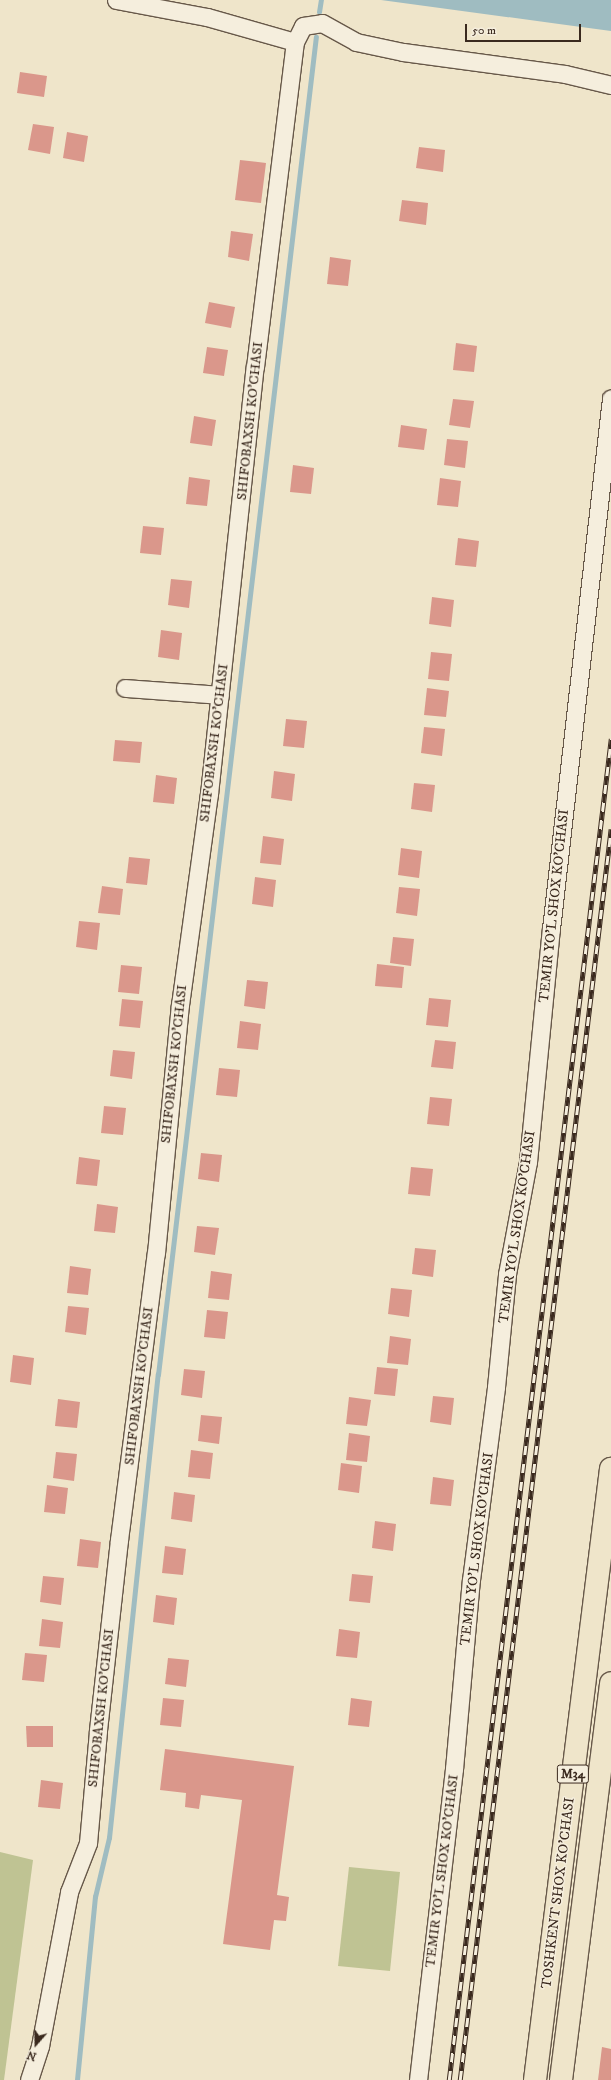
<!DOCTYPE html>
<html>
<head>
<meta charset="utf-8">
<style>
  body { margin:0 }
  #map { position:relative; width:611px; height:2080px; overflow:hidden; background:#efe5ca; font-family:"IM FELL DW Pica",serif }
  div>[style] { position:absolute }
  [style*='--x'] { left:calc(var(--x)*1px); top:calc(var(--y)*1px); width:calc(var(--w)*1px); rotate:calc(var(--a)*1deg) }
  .green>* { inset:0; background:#bfc393 }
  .water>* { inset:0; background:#9fbcc1 }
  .stream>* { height:4.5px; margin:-2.25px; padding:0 2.25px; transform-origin:2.25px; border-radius:2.25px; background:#9fbcc1 }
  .building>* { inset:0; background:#da978b }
  .roads { filter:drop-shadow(1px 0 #675849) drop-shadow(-1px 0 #675849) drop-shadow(0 1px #675849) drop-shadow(0 -1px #675849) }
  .minor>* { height:17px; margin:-8.5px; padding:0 8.5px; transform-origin:8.5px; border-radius:8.5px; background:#f5eedd }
  .trunk>* { height:22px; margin:-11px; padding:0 11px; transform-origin:11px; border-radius:11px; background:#efe5ca }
  .rail>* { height:4.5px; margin-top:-2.25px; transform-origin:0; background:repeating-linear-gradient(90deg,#f5eedd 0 9px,#3a291e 0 18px); box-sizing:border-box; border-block:1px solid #3a291e }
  span { translate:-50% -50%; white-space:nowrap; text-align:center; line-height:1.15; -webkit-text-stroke:3px #f5eedd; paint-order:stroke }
  .shield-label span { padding:1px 3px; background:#f5eedd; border:1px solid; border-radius:3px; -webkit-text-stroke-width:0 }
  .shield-label { font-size:13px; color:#3a291e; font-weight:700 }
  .street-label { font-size:14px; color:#3a291e }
  .north { position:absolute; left:16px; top:2024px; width:40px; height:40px; -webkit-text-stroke:3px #f5eedd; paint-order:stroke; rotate:200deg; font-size:11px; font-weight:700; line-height:16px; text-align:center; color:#3a291e }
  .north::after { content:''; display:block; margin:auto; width:14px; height:18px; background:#3a291e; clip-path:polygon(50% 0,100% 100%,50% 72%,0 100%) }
  .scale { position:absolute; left:465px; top:24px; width:116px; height:18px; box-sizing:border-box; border:2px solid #3a291e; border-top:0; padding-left:5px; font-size:12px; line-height:14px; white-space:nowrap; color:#3a291e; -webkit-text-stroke:3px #f5eedd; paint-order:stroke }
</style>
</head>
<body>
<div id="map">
  <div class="green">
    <i style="clip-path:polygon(0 1852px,33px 1860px,4px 2080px,0 2080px)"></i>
    <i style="clip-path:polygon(349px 1867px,400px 1872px,390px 1971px,338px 1966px)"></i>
  </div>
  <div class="water">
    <i style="clip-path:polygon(381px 0,611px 0,611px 31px,559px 24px)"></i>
  </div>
  <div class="stream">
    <i style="--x:319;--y:12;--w:12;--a:-81"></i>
    <i style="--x:77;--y:2080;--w:184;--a:-84.4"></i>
    <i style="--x:95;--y:1897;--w:61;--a:-76.7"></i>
    <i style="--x:109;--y:1838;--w:466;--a:-84"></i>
    <i style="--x:158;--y:1375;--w:1347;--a:-83.27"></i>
  </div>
  <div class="building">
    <i style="clip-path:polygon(20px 72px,47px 76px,44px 97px,17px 93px)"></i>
    <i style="clip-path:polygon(33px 124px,54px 127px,50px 154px,28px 150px)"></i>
    <i style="clip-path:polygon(67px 132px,88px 136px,84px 162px,63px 158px)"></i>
    <i style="clip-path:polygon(419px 147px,445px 150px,443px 172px,416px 168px)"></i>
    <i style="clip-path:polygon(240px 160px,266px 163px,261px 203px,235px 200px)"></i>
    <i style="clip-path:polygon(402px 200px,428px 203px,426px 225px,399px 221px)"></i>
    <i style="clip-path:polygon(231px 231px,253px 234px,249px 261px,228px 257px)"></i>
    <i style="clip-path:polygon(330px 257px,351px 260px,348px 286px,327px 284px)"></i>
    <i style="clip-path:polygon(209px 302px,235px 307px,231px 328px,205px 323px)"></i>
    <i style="clip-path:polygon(456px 343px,477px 346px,474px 372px,453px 370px)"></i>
    <i style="clip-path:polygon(207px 347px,228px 350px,224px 376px,203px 373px)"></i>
    <i style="clip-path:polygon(453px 399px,474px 401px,470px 428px,449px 425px)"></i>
    <i style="clip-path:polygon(194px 416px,216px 420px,212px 446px,190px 443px)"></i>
    <i style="clip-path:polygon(401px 425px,427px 429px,424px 450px,398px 447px)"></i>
    <i style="clip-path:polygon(447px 439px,468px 441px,465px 468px,444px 465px)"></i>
    <i style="clip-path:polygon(293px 465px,314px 468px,311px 494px,290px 492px)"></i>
    <i style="clip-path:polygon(189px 477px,210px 480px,207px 506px,186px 504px)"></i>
    <i style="clip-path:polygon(440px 478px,461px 481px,458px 507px,437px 505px)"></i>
    <i style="clip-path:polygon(143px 526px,164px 528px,161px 555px,140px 553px)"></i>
    <i style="clip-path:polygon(458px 538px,479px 541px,476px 567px,455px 565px)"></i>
    <i style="clip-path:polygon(171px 579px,192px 581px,189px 608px,168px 605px)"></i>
    <i style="clip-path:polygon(432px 597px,454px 600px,451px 627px,429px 624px)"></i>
    <i style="clip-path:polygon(161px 630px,182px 633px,179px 660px,158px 657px)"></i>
    <i style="clip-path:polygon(431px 652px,452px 654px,449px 681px,428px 679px)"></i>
    <i style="clip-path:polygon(427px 688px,449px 691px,446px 717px,424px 715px)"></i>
    <i style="clip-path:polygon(286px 719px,307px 721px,304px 748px,283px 746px)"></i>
    <i style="clip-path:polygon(424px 727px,445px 729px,442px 756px,421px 753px)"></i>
    <i style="clip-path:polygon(115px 740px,142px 742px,140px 763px,113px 761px)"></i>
    <i style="clip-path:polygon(274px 771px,295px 774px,292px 801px,271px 798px)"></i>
    <i style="clip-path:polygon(156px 775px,177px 778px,174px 804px,153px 802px)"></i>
    <i style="clip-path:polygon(414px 783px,435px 785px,432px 812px,411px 809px)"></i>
    <i style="clip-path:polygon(263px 836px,284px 839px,281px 865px,260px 863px)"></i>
    <i style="clip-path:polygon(401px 848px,422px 851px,419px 878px,398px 875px)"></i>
    <i style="clip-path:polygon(129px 857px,150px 859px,147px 885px,126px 883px)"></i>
    <i style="clip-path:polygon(255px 877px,276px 880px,273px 907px,252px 904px)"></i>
    <i style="clip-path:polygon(102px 886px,123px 889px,120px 915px,98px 913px)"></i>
    <i style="clip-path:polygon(399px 887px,420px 889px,417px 916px,396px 913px)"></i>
    <i style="clip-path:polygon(79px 921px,100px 923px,97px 950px,76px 947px)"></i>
    <i style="clip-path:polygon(393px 937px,414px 939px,411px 966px,390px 963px)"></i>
    <i style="clip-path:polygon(377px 964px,404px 967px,402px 988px,375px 986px)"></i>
    <i style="clip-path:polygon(121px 965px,142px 967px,139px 994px,118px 992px)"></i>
    <i style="clip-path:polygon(247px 980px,268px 982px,265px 1009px,244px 1006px)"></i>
    <i style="clip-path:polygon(429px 998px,451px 1000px,448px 1027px,426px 1025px)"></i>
    <i style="clip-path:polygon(122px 999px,143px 1001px,140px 1028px,119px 1026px)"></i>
    <i style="clip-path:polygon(240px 1021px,261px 1024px,258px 1050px,237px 1048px)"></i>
    <i style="clip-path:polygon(435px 1040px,456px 1042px,453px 1069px,431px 1067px)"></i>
    <i style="clip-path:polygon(113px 1050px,135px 1052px,132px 1079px,110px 1076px)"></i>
    <i style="clip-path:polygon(219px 1068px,240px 1070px,237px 1097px,216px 1095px)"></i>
    <i style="clip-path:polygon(430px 1097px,452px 1099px,449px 1126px,427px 1124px)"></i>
    <i style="clip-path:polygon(104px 1106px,126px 1108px,123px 1135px,101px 1133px)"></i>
    <i style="clip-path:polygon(201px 1153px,222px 1155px,219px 1182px,198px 1179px)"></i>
    <i style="clip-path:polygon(79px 1157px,100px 1160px,97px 1186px,76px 1184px)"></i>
    <i style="clip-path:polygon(411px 1167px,433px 1169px,430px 1196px,408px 1194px)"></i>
    <i style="clip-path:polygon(97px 1204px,118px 1207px,115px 1233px,94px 1231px)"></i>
    <i style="clip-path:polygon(197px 1226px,219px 1228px,215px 1255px,194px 1252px)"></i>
    <i style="clip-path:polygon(415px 1248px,436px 1250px,433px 1277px,412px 1274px)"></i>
    <i style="clip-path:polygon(70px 1266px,91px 1269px,88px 1295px,67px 1293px)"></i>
    <i style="clip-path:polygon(211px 1271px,232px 1274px,229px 1300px,208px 1298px)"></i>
    <i style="clip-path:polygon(391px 1288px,412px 1290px,409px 1317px,388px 1314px)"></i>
    <i style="clip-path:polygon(68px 1306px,89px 1308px,86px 1335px,65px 1332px)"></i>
    <i style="clip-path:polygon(207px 1310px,228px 1312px,225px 1339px,204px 1337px)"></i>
    <i style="clip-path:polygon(390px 1336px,411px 1339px,408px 1365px,387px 1363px)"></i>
    <i style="clip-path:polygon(13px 1355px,34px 1358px,31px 1385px,10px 1382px)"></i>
    <i style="clip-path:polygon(377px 1367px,398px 1369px,395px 1396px,374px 1394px)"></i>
    <i style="clip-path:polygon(184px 1369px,205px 1371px,202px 1398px,181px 1395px)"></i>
    <i style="clip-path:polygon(433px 1396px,454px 1398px,451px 1425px,430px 1422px)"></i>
    <i style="clip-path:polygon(349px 1397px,371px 1400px,367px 1426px,346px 1424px)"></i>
    <i style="clip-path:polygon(58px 1399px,80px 1402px,77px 1428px,55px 1426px)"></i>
    <i style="clip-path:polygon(201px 1415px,222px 1417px,219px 1444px,198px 1441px)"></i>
    <i style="clip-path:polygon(349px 1433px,370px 1436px,367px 1462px,346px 1460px)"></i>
    <i style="clip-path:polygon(191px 1450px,213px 1453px,210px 1479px,188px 1477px)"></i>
    <i style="clip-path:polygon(56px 1452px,77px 1454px,74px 1481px,53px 1478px)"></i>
    <i style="clip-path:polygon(341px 1463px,362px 1466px,359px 1493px,338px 1490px)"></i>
    <i style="clip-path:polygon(433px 1477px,454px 1480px,451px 1506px,430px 1504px)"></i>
    <i style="clip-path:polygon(47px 1485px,68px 1488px,65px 1514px,44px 1512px)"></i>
    <i style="clip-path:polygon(174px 1492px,195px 1495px,192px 1522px,171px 1519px)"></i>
    <i style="clip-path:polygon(375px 1521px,396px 1524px,393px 1551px,372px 1548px)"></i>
    <i style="clip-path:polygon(80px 1539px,101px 1542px,98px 1568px,77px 1566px)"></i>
    <i style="clip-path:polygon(165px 1546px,186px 1549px,183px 1575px,162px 1573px)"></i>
    <i style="clip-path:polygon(352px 1574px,373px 1576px,370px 1603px,349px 1601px)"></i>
    <i style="clip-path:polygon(43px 1576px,64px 1578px,61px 1605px,40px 1602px)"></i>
    <i style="clip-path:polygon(156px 1595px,177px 1598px,174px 1625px,153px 1622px)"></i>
    <i style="clip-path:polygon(42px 1619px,63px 1622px,60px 1648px,39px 1646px)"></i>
    <i style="clip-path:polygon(339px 1629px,360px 1632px,357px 1658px,336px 1656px)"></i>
    <i style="clip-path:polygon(25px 1653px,47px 1655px,44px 1682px,22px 1680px)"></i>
    <i style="clip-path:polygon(168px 1658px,189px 1660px,186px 1687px,165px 1684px)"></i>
    <i style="clip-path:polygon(163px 1698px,184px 1700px,181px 1727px,160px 1725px)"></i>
    <i style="clip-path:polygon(351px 1698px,372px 1701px,369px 1727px,348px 1725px)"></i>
    <i style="clip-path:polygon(26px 1726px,53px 1726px,53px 1747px,27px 1747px)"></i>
    <i style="clip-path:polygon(165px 1749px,294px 1766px,277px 1895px,289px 1897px,286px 1921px,274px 1920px,270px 1950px,223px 1944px,242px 1800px,201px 1795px,199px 1809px,185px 1807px,186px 1793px,160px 1790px)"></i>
    <i style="clip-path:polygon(41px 1780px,63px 1783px,60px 1809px,38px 1807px)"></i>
    <i style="clip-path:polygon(602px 2047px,611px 2049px,611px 2080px,598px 2080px)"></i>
  </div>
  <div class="roads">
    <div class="minor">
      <i style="--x:116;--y:0;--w:93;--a:10.6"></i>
      <i style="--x:207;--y:17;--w:91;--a:15.9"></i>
      <i style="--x:125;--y:688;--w:95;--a:4.2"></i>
      <i style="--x:29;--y:2080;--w:36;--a:-72"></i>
      <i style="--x:40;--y:2046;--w:157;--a:-79.3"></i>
      <i style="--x:69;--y:1892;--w:53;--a:-68.8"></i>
      <i style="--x:88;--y:1843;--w:113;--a:-84.9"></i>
      <i style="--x:98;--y:1730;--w:191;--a:-83.7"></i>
      <i style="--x:119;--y:1540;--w:289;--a:-82.7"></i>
      <i style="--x:156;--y:1253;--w:249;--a:-84.5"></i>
      <i style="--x:180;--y:1005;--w:213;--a:-82.2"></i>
      <i style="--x:209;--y:794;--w:429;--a:-83.9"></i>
      <i style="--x:255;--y:367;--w:327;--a:-83"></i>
      <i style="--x:295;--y:42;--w:18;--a:-63"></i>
      <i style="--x:303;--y:26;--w:19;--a:-9"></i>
      <i style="--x:322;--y:23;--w:39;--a:29"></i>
      <i style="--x:356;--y:42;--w:48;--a:12"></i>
      <i style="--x:403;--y:52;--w:163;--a:7.7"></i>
      <i style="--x:565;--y:74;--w:47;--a:13.4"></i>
      <i style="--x:418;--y:2080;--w:313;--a:-83.4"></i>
      <i style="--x:454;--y:1769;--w:190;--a:-84.9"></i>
      <i style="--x:471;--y:1580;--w:195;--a:-82.6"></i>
      <i style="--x:496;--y:1387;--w:114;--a:-84.4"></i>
      <i style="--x:507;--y:1274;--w:114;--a:-79.4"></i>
      <i style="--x:528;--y:1162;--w:234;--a:-84.4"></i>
      <i style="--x:551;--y:929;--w:534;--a:-83.55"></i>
    </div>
    <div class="trunk">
      <i style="--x:535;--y:2080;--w:616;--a:-82.91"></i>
      <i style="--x:561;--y:2080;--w:400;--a:-82.8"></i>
    </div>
  </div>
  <div class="rail">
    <i style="--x:449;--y:2080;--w:1351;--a:-83.11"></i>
    <i style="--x:460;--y:2080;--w:1260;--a:-83.12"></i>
  </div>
  <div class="shield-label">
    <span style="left:573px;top:1774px">M34</span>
  </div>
  <div class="street-label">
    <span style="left:250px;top:421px;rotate:-84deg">SHIFOBAXSH KO'CHASI</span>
    <span style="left:214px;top:743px;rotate:-83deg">SHIFOBAXSH KO'CHASI</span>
    <span style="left:554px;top:906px;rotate:-84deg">TEMIR YO'L SHOX KO'CHASI</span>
    <span style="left:174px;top:1064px;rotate:-84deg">SHIFOBAXSH KO'CHASI</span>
    <span style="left:517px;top:1227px;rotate:-82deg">TEMIR YO'L SHOX KO'CHASI</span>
    <span style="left:139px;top:1386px;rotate:-83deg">SHIFOBAXSH KO'CHASI</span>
    <span style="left:477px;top:1549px;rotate:-83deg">TEMIR YO'L SHOX KO'CHASI</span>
    <span style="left:101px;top:1708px;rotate:-84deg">SHIFOBAXSH KO'CHASI</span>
    <span style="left:442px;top:1871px;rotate:-83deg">TEMIR YO'L SHOX KO'CHASI</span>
    <span style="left:558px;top:1893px;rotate:-83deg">TOSHKENT SHOX KO'CHASI</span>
  </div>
  <div class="north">N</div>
  <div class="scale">50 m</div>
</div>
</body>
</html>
